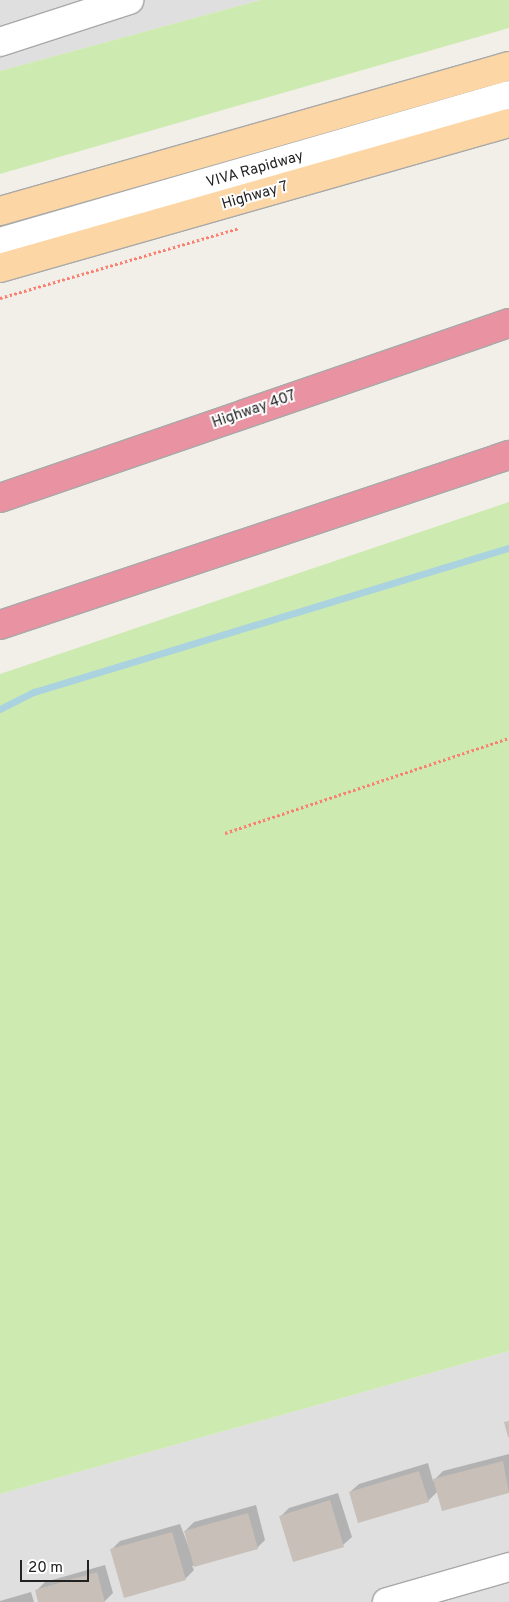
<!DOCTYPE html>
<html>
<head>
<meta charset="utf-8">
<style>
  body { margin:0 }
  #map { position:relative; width:509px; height:1602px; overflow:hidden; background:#f2efe9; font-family:Overpass,sans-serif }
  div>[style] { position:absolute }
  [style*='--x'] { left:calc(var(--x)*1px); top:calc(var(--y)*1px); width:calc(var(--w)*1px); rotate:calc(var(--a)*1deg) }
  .residential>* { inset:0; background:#e0dfdf }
  .grass>* { inset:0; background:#cdebb0 }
  .shadow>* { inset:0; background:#0003 }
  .stream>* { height:7px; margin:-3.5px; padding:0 3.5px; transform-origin:3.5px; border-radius:3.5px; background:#aad3df }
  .building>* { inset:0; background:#c7bfb8 }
  .path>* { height:3px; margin-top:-1.5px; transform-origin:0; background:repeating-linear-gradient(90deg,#fa8072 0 2.5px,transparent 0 5px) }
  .roads { filter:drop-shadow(1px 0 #a9a9a9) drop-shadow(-1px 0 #a9a9a9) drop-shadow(0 1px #a9a9a9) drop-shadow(0 -1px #a9a9a9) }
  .minor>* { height:28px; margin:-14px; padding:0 14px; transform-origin:14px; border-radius:14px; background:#fff }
  .major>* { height:28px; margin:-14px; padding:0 14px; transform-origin:14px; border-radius:14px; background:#fcd6a4 }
  .highway>* { height:28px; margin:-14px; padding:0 14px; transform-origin:14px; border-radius:14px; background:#e892a2 }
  span { translate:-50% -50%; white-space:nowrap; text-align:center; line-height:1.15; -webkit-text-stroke:4px #fff; paint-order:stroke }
  .street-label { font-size:15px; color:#222 }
  .scale { position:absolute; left:20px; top:1560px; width:69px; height:22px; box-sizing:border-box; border:2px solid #222; border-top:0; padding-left:6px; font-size:15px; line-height:18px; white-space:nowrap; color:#222; -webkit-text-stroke:4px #fff; paint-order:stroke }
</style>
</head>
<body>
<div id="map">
  <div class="residential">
    <i style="clip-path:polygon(0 0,261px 0,0 71px)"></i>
    <i style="clip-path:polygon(509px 1351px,509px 1602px,0 1602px,0 1494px)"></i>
  </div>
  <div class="grass">
    <i style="clip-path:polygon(261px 0,509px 0,509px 28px,0 174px,0 71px)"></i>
    <i style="clip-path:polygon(509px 502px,509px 1351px,0 1494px,0 674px)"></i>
  </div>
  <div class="shadow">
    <i style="clip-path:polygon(509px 1454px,509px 1492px,443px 1510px,438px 1491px,428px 1501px,350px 1492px,359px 1484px,428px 1463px,433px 1481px,443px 1471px)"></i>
    <i style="clip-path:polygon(338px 1493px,352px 1537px,343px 1545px,281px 1516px,289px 1508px)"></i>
    <i style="clip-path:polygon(256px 1505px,265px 1540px,257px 1548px,192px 1566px,194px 1570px,185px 1579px,111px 1550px,120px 1541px,180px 1524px,194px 1561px,185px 1531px,194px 1522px)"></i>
    <i style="clip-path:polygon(105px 1565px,113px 1593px,105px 1601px,39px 1602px,36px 1591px,45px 1582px)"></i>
    <i style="clip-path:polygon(31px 1592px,34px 1602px,0 1602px,0 1601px)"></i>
  </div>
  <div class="stream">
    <i style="--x:0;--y:709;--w:38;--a:-27"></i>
    <i style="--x:34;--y:692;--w:496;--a:-16.9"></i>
  </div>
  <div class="building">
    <i style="clip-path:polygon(509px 1421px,509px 1437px,508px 1437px,504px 1422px)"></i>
    <i style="clip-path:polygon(503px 1461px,509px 1493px,442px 1511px,433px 1479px)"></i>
    <i style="clip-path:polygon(419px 1471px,429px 1502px,358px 1523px,349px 1492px)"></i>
    <i style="clip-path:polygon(330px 1500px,344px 1547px,293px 1562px,279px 1516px)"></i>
    <i style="clip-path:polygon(248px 1513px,258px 1549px,194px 1567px,184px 1531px)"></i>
    <i style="clip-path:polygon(172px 1532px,186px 1580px,124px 1598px,110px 1549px)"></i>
    <i style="clip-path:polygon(97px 1572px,105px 1602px,38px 1602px,35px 1590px)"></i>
  </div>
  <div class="path">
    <i style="--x:0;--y:298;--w:249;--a:-16.3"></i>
    <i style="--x:225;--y:833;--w:299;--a:-18.5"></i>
  </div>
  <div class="roads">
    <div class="minor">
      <i style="--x:0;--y:42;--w:136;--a:-18"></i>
      <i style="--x:0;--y:242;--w:530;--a:-16.11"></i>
      <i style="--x:387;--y:1602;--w:127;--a:-16"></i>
    </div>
    <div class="major">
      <i style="--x:0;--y:211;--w:529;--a:-15.9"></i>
      <i style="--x:0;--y:268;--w:529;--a:-15.9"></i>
    </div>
    <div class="highway">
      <i style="--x:0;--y:498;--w:538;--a:-18.97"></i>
      <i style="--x:0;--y:625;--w:537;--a:-18.47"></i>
    </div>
  </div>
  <div class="street-label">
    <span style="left:255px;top:170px;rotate:-16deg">VIVA Rapidway</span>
    <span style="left:255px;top:196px;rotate:-16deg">Highway 7</span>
    <span style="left:254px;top:410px;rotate:-19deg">Highway 407</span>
  </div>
  <div class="scale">20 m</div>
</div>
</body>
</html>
